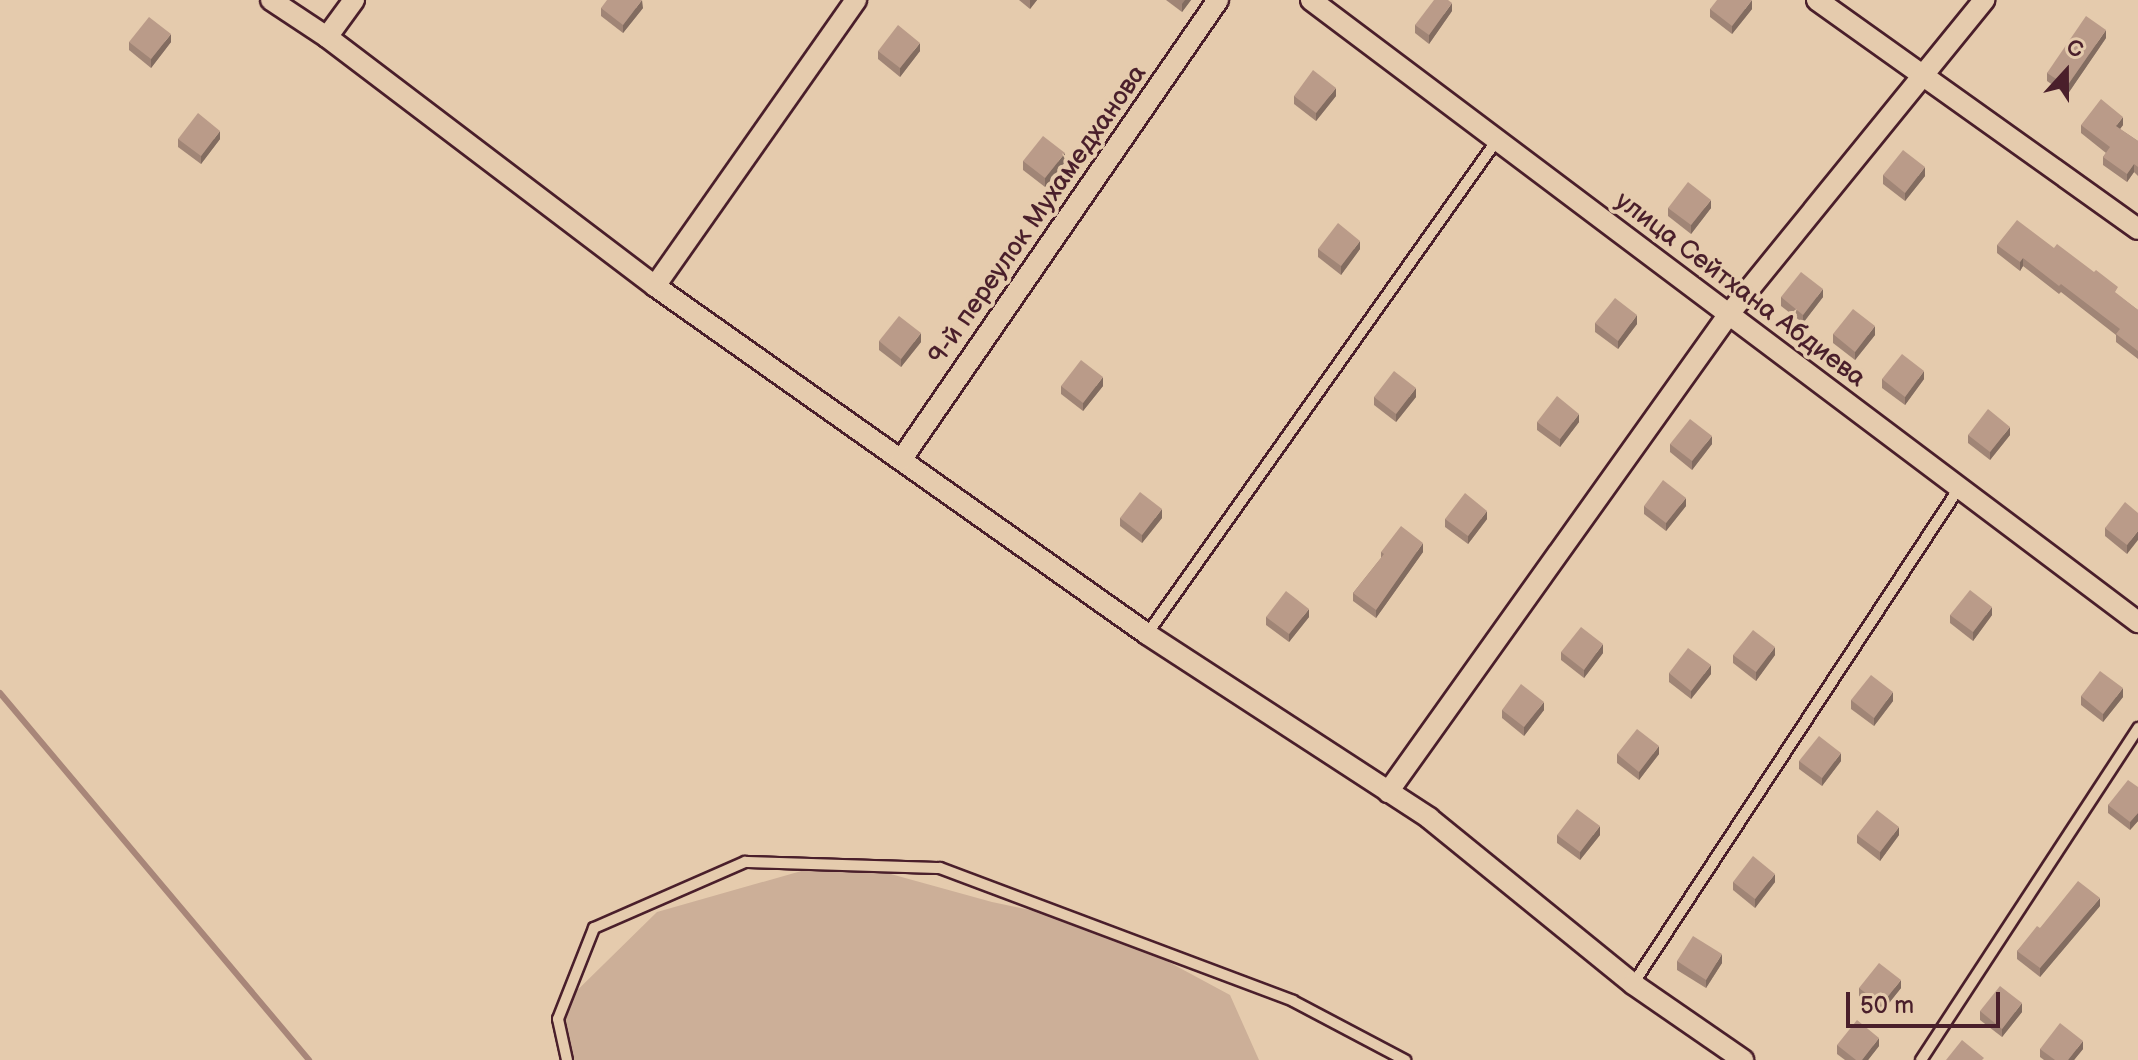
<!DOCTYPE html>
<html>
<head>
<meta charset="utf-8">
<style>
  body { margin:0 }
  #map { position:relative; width:2138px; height:1060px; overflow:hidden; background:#e5cbad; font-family:"Balsamiq Sans",sans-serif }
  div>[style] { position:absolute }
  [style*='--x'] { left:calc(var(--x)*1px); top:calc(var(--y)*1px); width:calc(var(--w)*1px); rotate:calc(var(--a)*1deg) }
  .green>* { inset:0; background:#ccaf98 }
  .stream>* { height:6px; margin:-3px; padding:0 3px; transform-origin:3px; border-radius:3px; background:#a88679 }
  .roads { filter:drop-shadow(2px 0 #4a1f2b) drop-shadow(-2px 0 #4a1f2b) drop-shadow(0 2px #4a1f2b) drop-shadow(0 -2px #4a1f2b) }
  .service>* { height:10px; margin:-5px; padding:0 5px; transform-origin:5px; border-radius:5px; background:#e5cbad }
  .minor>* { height:20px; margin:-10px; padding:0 10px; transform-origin:10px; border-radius:10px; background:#e5cbad }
  .wall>* { inset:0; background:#a08576 }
  .shaded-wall>* { inset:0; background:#826c60 }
  .building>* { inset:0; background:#ba9b89 }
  span { translate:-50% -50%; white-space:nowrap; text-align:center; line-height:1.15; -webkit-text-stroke:8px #e5cbad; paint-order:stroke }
  .street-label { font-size:26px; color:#4a1f2b }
  .north { position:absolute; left:2026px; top:32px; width:80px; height:80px; -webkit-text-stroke:6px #e5cbad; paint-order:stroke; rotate:21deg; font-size:22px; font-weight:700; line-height:32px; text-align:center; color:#4a1f2b }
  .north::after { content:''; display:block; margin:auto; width:28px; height:36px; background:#4a1f2b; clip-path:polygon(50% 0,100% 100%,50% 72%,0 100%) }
  .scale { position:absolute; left:1846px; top:992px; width:154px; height:36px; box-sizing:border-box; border:4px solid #4a1f2b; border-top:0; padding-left:10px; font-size:24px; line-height:28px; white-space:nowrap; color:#4a1f2b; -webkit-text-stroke:6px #e5cbad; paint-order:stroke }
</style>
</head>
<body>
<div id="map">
  <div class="green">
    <i style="clip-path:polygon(840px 860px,992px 902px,1100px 925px,1230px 995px,1259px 1060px,560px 1060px,552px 1015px,657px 912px)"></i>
  </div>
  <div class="stream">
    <i style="--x:0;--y:693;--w:480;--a:49.9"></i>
  </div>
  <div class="roads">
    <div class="service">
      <i style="--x:1147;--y:634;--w:605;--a:-54.68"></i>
      <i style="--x:1633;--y:984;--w:594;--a:-56.68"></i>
      <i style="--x:567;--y:1060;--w:42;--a:-102.4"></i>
      <i style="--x:558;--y:1019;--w:98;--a:-68.4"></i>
      <i style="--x:594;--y:928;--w:165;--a:-23.6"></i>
      <i style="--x:745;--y:862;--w:195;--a:1.8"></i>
      <i style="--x:940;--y:868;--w:377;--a:20.6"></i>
      <i style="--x:1293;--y:1001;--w:127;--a:27.8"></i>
      <i style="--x:1921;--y:1060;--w:397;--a:-56.8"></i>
    </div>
    <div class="minor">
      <i style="--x:271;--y:0;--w:67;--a:33.5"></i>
      <i style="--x:327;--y:37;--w:412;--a:37.2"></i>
      <i style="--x:655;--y:286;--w:603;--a:35.27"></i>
      <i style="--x:1147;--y:634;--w:337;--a:33.1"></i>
      <i style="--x:1429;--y:818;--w:263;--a:39.1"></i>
      <i style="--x:1633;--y:984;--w:134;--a:34.6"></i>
      <i style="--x:1311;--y:0;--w:1035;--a:36.95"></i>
      <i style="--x:1817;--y:0;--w:394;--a:35.5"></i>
      <i style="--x:327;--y:37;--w:46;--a:-53.9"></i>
      <i style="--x:655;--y:286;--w:350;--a:-54.9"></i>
      <i style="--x:901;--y:460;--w:559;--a:-55.43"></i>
      <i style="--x:1388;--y:792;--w:587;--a:-54.5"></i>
      <i style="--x:1729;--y:314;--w:405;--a:-50.9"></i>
    </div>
  </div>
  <div class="wall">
    <i style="clip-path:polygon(1019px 0,1037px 0,1030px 9px)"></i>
    <i style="clip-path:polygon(1166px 0,1191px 0,1182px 12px)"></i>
    <i style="clip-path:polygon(601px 8px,643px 8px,623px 33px,601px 16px)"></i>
    <i style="clip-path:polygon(1710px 9px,1752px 9px,1732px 34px,1710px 17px)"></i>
    <i style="clip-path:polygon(1452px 11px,1429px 44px,1415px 33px,1415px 25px)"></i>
    <i style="clip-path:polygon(2106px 38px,2067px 95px,2047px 81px,2047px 73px)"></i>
    <i style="clip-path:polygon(129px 42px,171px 42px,151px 68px,129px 50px)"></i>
    <i style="clip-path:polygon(878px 51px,920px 51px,900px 77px,878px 59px)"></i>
    <i style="clip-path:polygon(1294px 96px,1336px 96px,1316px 121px,1294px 104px)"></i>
    <i style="clip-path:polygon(2081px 125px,2123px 125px,2120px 129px,2138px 141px,2138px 176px,2134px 172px,2127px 182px,2103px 165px,2103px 157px,2106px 153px,2081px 133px)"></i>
    <i style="clip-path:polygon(178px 139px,220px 139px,201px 164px,178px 147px)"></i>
    <i style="clip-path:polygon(1023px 161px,1065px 162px,1045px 187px,1023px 170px)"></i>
    <i style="clip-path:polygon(1883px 175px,1925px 176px,1905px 201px,1883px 184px)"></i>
    <i style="clip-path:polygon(1668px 208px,1711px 208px,1691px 234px,1668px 216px)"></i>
    <i style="clip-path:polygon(1997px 245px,2054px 248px,2138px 310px,2138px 359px,2116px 342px,2116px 335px,2061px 292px,2059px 294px,2023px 266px,2020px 271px,1997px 253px)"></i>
    <i style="clip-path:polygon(1318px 249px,1360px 249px,1341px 275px,1318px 257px)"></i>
    <i style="clip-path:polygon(1781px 297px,1823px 297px,1803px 323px,1781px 306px)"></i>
    <i style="clip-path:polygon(1595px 323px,1637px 324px,1618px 349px,1595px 332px)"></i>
    <i style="clip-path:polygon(1833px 334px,1875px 335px,1855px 360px,1833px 343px)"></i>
    <i style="clip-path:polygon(879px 341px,921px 342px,901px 367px,879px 350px)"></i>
    <i style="clip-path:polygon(1882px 379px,1924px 379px,1905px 405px,1882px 388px)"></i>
    <i style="clip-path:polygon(1061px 386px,1103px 386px,1083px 411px,1061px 394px)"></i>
    <i style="clip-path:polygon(1374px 397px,1416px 397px,1396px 422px,1374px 405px)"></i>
    <i style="clip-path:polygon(1537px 422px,1579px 422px,1560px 447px,1537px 430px)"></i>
    <i style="clip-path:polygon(1968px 435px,2010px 435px,1990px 460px,1968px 443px)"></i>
    <i style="clip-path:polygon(1670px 444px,1712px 444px,1692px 470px,1670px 452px)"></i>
    <i style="clip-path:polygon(1644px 506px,1686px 506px,1666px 531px,1644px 514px)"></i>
    <i style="clip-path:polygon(2138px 513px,2127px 554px,2105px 536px,2105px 528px)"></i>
    <i style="clip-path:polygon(1120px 518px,1162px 518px,1142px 543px,1120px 526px)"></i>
    <i style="clip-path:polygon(1445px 519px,1487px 519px,1468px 544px,1445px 527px)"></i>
    <i style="clip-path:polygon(1381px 552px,1423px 552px,1376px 618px,1353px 601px,1353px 593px,1381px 558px)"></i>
    <i style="clip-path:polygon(1950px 615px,1992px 615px,1973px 641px,1950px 623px)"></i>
    <i style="clip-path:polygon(1266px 617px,1309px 617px,1289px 642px,1266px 625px)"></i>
    <i style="clip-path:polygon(1561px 652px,1603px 653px,1584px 678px,1561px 660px)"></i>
    <i style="clip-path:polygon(1733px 655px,1775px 655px,1756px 681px,1733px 663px)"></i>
    <i style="clip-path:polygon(1669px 673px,1711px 674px,1691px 699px,1669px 682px)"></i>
    <i style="clip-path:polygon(2081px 696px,2123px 697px,2103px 722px,2081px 705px)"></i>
    <i style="clip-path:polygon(1851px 700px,1893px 701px,1874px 726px,1851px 709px)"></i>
    <i style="clip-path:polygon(1502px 710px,1544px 710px,1524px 736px,1502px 718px)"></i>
    <i style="clip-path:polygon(1617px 754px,1659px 754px,1639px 780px,1617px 763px)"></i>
    <i style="clip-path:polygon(1799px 761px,1841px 761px,1822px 786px,1799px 769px)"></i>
    <i style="clip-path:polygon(2138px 787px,2138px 821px,2130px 830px,2108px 813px,2108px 805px)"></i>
    <i style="clip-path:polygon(1557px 835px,1600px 835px,1580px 860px,1557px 843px)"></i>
    <i style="clip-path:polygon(1857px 835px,1899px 835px,1880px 861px,1857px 843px)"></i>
    <i style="clip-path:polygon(1733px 882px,1775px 882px,1755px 908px,1733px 890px)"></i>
    <i style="clip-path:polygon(2100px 906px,2040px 977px,2017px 959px,2017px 951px,2040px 928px)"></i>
    <i style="clip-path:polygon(1677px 961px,1722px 963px,1706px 988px,1677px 970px)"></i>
    <i style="clip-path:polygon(1859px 988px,1901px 988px,1881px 1013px,1859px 996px)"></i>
    <i style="clip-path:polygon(1980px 1011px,2022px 1012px,2002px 1037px,1980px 1020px)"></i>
    <i style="clip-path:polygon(1837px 1045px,1879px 1046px,1868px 1060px,1845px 1060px,1837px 1054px)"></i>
    <i style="clip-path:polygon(2040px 1049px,2083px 1049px,2074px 1060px,2044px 1060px,2040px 1057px)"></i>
  </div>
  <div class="shaded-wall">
    <i style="clip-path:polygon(642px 0,643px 8px,623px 33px,623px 25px)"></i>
    <i style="clip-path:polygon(1030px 0,1037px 0,1030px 9px)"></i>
    <i style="clip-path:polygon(1185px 0,1191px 0,1182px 12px,1182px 4px)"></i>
    <i style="clip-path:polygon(1752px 0,1752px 9px,1732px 34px,1732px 26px)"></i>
    <i style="clip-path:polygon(1452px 3px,1452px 11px,1429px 44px,1429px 35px)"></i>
    <i style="clip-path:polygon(2106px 30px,2106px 38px,2067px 95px,2067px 86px)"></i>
    <i style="clip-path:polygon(171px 34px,171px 42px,151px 68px,151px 59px)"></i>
    <i style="clip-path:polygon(920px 43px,920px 51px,900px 77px,900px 68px)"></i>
    <i style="clip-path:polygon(1336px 88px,1336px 96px,1316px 121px,1316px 113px)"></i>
    <i style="clip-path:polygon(2123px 117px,2123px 125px,2116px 134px,2116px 126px)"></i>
    <i style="clip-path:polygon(220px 131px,220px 139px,201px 164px,201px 156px)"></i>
    <i style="clip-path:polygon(1065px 153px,1065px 162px,1045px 187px,1045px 178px)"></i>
    <i style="clip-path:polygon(2134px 164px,2134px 172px,2127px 182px,2127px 174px)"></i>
    <i style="clip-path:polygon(1925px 167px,1925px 176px,1905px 201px,1905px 193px)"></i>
    <i style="clip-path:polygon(1711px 200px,1711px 208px,1691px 234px,1691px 225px)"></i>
    <i style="clip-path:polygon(1360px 241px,1360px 249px,1341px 275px,1341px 266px)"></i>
    <i style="clip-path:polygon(2023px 258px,2023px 266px,2020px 271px,2020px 262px)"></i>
    <i style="clip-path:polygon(1823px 289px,1823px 297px,1803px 323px,1803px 315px)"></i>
    <i style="clip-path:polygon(1637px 315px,1637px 324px,1618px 349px,1618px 341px)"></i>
    <i style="clip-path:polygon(1875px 326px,1875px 335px,1855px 360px,1855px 352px)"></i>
    <i style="clip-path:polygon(921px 333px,921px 342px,901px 367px,901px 359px)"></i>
    <i style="clip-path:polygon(1924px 371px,1924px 379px,1905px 405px,1905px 397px)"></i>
    <i style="clip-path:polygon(1103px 377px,1103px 386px,1083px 411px,1083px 403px)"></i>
    <i style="clip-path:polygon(1416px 388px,1416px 397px,1396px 422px,1396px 414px)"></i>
    <i style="clip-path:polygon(1579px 414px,1579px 422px,1560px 447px,1560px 439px)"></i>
    <i style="clip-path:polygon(2010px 427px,2010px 435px,1990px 460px,1990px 452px)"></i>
    <i style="clip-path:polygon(1712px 436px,1712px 444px,1692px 470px,1692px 461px)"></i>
    <i style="clip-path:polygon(1686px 498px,1686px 506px,1666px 531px,1666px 523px)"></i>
    <i style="clip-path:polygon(1162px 509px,1162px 518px,1142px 543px,1142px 535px)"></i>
    <i style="clip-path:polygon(1487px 511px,1487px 519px,1468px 544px,1468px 536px)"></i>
    <i style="clip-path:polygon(2138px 531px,2138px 540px,2127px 554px,2127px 545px)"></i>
    <i style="clip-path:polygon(1423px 543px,1423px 552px,1376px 618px,1376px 610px)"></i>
    <i style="clip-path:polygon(1992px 607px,1992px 615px,1973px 641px,1973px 632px)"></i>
    <i style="clip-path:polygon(1309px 609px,1309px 617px,1289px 642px,1289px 634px)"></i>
    <i style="clip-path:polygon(1603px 644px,1603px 653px,1584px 678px,1584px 670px)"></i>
    <i style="clip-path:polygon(1775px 647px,1775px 655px,1756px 681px,1756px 672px)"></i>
    <i style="clip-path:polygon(1711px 665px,1711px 674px,1691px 699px,1691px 691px)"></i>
    <i style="clip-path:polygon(2123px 688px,2123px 697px,2103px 722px,2103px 714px)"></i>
    <i style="clip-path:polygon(1893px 692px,1893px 701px,1874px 726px,1874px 718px)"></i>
    <i style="clip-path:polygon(1544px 702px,1544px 710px,1524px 736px,1524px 727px)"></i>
    <i style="clip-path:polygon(1659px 746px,1659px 754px,1639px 780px,1639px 772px)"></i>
    <i style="clip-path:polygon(1841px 753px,1841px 761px,1822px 786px,1822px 778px)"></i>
    <i style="clip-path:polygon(2138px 813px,2138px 821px,2130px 830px,2130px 822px)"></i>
    <i style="clip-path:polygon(1600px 826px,1600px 835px,1580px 860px,1580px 852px)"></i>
    <i style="clip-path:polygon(1899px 827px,1899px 835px,1880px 861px,1880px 852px)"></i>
    <i style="clip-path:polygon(1775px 874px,1775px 882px,1755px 908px,1755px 899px)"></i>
    <i style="clip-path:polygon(2100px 898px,2100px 906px,2040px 977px,2040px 968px)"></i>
    <i style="clip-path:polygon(1722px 954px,1722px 963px,1706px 988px,1706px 980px)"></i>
    <i style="clip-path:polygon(1901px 980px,1901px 988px,1881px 1013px,1881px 1005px)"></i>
    <i style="clip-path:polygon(2022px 1003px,2022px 1012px,2002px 1037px,2002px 1029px)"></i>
    <i style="clip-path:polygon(1879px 1038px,1879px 1046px,1868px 1060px,1862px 1060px)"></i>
    <i style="clip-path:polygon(2083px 1041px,2083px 1049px,2074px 1060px,2068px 1060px)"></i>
  </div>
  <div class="building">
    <i style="clip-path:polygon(607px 0,642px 0,623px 25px,601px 8px)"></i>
    <i style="clip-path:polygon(1434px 0,1448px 0,1452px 3px,1429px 35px,1415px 25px)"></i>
    <i style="clip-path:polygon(1717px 0,1752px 0,1732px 26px,1710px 9px)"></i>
    <i style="clip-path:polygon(2086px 16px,2106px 30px,2067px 86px,2047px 73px)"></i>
    <i style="clip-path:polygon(149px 17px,171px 34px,151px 59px,129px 42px)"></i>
    <i style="clip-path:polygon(898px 25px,920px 43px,900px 68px,878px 51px)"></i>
    <i style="clip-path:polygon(1313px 70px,1336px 88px,1316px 113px,1294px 96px)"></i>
    <i style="clip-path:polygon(2101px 99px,2123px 117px,2116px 126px,2138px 141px,2138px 167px,2134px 164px,2127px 174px,2103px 157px,2110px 147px,2081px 125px)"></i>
    <i style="clip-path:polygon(198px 113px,220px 131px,201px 156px,178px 139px)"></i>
    <i style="clip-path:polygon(1043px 136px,1065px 153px,1045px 178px,1023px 161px)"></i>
    <i style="clip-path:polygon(1903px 150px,1925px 167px,1905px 193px,1883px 175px)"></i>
    <i style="clip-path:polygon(1688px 182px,1711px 200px,1691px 225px,1668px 208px)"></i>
    <i style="clip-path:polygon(2017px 220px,2054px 248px,2057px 244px,2094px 272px,2096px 270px,2118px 287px,2115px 292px,2138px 310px,2138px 351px,2116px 334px,2120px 329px,2061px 284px,2059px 286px,2023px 258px,2020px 262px,1997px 245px)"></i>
    <i style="clip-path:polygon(1338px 223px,1360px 241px,1341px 266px,1318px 249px)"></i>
    <i style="clip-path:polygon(1801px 272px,1823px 289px,1803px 315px,1781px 297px)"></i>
    <i style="clip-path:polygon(1615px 298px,1637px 315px,1618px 341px,1595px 323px)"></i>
    <i style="clip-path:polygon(1853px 309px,1875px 326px,1855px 352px,1833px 334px)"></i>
    <i style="clip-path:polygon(899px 316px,921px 333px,901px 359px,879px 341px)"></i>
    <i style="clip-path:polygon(1902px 354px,1924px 371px,1905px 397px,1882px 379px)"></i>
    <i style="clip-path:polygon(1081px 360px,1103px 377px,1083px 403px,1061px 386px)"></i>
    <i style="clip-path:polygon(1394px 371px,1416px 388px,1396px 414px,1374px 397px)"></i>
    <i style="clip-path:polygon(1557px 396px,1579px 414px,1560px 439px,1537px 422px)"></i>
    <i style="clip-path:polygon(1988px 409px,2010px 427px,1990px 452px,1968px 435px)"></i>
    <i style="clip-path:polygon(1690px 419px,1712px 436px,1692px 461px,1670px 444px)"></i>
    <i style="clip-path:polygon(1663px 480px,1686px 498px,1666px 523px,1644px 506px)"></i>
    <i style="clip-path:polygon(1140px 492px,1162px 509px,1142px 535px,1120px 518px)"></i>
    <i style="clip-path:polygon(1465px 493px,1487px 511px,1468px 536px,1445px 519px)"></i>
    <i style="clip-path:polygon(2125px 502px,2138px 513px,2138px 531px,2127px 545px,2105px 528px)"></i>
    <i style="clip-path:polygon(1401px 526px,1423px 543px,1376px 610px,1353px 593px,1384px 554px,1381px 552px)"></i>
    <i style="clip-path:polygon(1970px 590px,1992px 607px,1973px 632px,1950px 615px)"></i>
    <i style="clip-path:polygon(1286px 591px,1309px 609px,1289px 634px,1266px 617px)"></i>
    <i style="clip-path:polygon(1581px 627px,1603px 644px,1584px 670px,1561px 652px)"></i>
    <i style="clip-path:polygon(1753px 630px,1775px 647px,1756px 672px,1733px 655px)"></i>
    <i style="clip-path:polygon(1688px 648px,1711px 665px,1691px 691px,1669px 673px)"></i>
    <i style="clip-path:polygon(2100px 671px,2123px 688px,2103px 714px,2081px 696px)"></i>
    <i style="clip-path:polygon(1871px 675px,1893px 692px,1874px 718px,1851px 700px)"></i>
    <i style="clip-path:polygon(1521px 684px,1544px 702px,1524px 727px,1502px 710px)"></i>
    <i style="clip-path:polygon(1637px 729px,1659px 746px,1639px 772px,1617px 754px)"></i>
    <i style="clip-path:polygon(1819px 736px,1841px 753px,1822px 778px,1799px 761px)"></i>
    <i style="clip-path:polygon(2128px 780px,2138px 787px,2138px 813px,2130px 822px,2108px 805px)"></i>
    <i style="clip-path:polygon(1577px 809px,1600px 826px,1580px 852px,1557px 835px)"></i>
    <i style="clip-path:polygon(1877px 810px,1899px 827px,1880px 852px,1857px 835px)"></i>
    <i style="clip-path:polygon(1753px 856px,1775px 874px,1755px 899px,1733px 882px)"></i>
    <i style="clip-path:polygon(2078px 881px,2100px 898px,2040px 968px,2017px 951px,2037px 926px,2040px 928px)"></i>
    <i style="clip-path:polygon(1693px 936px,1722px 954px,1706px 980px,1677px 961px)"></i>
    <i style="clip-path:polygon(1879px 963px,1901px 980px,1881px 1005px,1859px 988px)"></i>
    <i style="clip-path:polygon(2000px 986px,2022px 1003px,2002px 1029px,1980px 1011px)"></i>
    <i style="clip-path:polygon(1857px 1020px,1879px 1038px,1862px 1060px,1856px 1060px,1837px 1045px)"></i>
    <i style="clip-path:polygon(2060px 1023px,2083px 1041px,2068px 1060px,2055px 1060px,2040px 1049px)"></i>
    <i style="clip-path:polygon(1962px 1040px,1984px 1058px,1982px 1060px,1946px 1060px)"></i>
  </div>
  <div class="street-label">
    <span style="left:1038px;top:215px;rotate:-55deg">9-й переулок Мухамедханова</span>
    <span style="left:1740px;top:290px;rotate:37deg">улица Сейтхана Абдиева</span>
  </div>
  <div class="north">С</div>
  <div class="scale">50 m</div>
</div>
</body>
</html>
